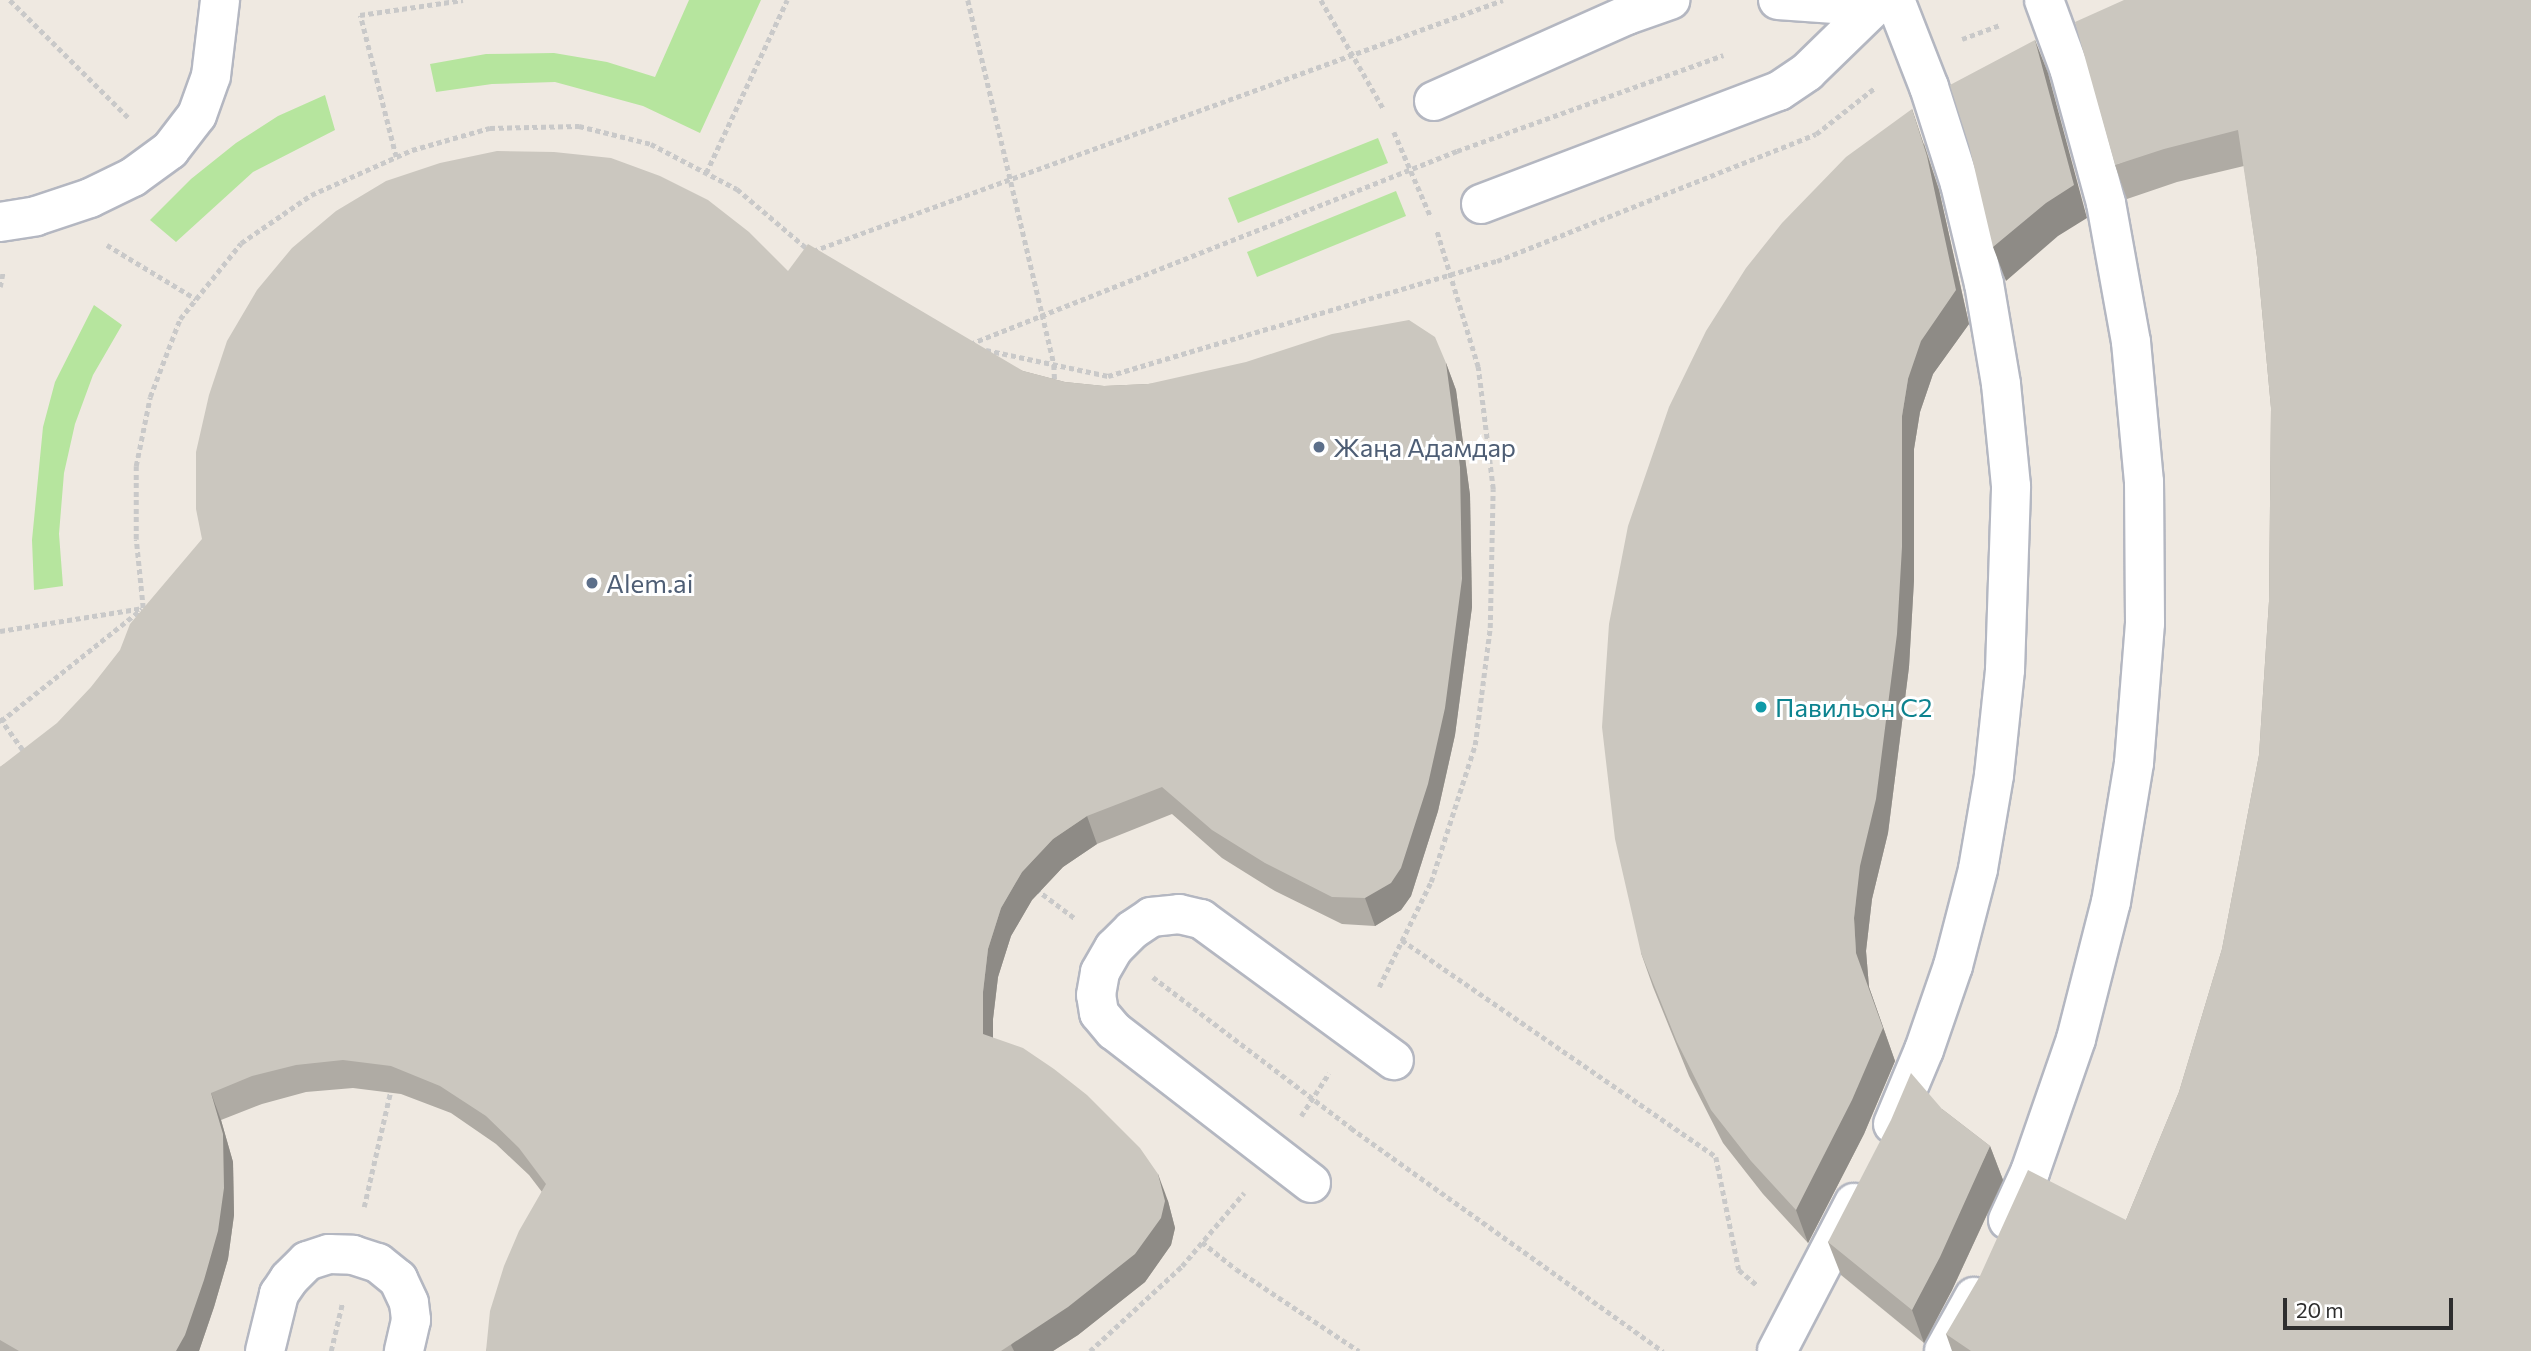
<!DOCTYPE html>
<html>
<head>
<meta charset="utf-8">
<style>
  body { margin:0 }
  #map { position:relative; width:2531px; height:1351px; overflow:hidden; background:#efe9e1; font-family:Commissioner,sans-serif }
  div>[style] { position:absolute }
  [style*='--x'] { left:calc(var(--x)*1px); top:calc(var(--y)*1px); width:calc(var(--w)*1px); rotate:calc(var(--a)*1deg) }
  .green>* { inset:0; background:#b6e59e }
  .path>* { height:4.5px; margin-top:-2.25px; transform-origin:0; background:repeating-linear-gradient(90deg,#c9c9c9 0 5px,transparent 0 8.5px) }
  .roads { filter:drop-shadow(2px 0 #b4b7c1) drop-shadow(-2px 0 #b4b7c1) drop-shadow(0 2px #b4b7c1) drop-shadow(0 -2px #b4b7c1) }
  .minor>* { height:38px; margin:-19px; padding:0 19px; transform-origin:19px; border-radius:19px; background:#fff }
  .wall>* { inset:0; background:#afaba4 }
  .shaded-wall>* { inset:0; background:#8e8b86 }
  .building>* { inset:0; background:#cbc7bf }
  .dots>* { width:19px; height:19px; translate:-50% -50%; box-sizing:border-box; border:4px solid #fff; border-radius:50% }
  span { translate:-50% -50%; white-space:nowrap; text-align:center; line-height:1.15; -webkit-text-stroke:6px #fff; paint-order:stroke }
  .service-label { font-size:26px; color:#4e5e75 }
  .left { translate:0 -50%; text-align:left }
  .culture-label { font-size:26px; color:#0d838f }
  .scale { position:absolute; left:2283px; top:1298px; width:170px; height:32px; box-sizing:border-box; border:4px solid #2e2e2e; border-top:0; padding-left:9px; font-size:21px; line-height:24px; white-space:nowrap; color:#2e2e2e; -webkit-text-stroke:5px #fff; paint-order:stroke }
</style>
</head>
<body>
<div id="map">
  <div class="green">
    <i style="clip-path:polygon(689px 0,761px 0,700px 133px,643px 106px,555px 82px,492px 84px,436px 92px,430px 64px,486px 54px,554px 53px,607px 62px,655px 77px)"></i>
    <i style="clip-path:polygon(325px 95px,335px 130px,253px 172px,176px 242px,150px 220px,191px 179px,236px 143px,278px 116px)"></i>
    <i style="clip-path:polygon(1378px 138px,1388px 163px,1238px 223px,1228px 198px)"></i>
    <i style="clip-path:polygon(1396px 191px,1406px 216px,1257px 277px,1247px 252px)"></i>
    <i style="clip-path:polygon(94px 305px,122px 325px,93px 375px,75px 424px,64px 473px,59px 534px,63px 586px,34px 590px,32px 540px,43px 427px,55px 382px)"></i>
  </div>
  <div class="path">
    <i style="--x:10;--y:0;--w:168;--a:44.8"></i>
    <i style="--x:968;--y:0;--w:375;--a:76.7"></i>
    <i style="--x:1054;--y:365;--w:17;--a:87"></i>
    <i style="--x:1321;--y:0;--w:125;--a:60.1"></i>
    <i style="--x:1962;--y:39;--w:40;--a:-20.2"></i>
    <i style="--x:1394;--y:132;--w:93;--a:66.5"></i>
    <i style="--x:396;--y:157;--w:146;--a:-104.2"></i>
    <i style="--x:360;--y:15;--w:104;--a:-8.3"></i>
    <i style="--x:706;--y:173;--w:191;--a:-64.9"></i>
    <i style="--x:107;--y:245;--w:104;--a:31.2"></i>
    <i style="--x:813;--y:251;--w:734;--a:-19.99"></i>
    <i style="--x:0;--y:287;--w:16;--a:-79"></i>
    <i style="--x:970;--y:344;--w:524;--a:-21.62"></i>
    <i style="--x:1457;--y:151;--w:283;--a:-19.8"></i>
    <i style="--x:986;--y:350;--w:125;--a:12"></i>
    <i style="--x:1108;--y:376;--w:406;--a:-16.5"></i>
    <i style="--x:1497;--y:261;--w:343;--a:-21.7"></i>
    <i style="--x:1816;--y:134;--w:76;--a:-38.1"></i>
    <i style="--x:0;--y:631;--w:145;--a:-9.1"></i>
    <i style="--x:143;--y:608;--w:69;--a:-95.8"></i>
    <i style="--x:136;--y:539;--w:73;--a:-90"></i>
    <i style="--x:136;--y:466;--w:70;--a:-78.5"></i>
    <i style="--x:150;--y:397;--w:84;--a:-69"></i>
    <i style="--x:180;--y:319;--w:97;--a:-51.2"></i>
    <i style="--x:241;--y:243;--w:85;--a:-34.4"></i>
    <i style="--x:311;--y:195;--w:111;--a:-24"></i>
    <i style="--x:412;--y:150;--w:81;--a:-15.8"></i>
    <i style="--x:490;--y:128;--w:89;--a:-1.3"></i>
    <i style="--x:579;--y:126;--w:74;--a:14"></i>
    <i style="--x:651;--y:144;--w:97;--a:27.6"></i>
    <i style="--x:737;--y:189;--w:96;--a:40.3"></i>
    <i style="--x:0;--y:718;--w:44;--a:54.2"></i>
    <i style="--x:1;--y:721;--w:180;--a:-38.5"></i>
    <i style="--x:1036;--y:889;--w:50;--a:36.9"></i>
    <i style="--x:1402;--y:940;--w:382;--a:34.6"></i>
    <i style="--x:1716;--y:1157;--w:115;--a:78.5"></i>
    <i style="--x:1739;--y:1270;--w:23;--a:40"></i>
    <i style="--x:1153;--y:977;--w:249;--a:37.3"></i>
    <i style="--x:1351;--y:1128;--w:384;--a:35.6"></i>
    <i style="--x:1379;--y:987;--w:117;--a:-63.7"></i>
    <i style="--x:1431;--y:882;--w:144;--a:-72.2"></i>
    <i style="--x:1475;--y:745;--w:118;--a:-82.7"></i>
    <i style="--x:1490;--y:628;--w:139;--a:-88.8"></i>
    <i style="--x:1493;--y:489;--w:123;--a:-97"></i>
    <i style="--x:1478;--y:367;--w:144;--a:-106.9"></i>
    <i style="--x:1301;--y:1116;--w:51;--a:-56.9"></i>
    <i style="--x:364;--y:1207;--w:121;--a:-77.1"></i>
    <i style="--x:1202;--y:1242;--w:43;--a:38.5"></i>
    <i style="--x:1236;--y:1269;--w:148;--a:33.7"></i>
    <i style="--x:331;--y:1351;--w:48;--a:-76.8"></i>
    <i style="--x:1090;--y:1351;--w:125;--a:-42.7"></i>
    <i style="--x:1182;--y:1266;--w:96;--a:-49.7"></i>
  </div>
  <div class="roads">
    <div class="minor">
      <i style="--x:1778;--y:0;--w:57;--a:4"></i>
      <i style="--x:1835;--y:4;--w:18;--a:-13"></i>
      <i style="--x:1434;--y:101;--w:211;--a:-24"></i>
      <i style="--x:1627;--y:15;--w:46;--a:-19.2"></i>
      <i style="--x:1481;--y:204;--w:319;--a:-20.8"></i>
      <i style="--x:1779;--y:91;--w:34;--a:-34"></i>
      <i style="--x:1807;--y:72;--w:103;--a:-44.2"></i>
      <i style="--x:0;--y:222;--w:36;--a:-9"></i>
      <i style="--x:36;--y:216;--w:57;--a:-18.4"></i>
      <i style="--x:90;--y:198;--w:48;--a:-26"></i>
      <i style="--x:133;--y:177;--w:46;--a:-36.1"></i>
      <i style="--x:170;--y:150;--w:44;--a:-52.4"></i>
      <i style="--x:197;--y:115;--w:41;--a:-70.3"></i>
      <i style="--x:211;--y:76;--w:77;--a:-83.2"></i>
      <i style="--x:1893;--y:1124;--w:80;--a:-67.3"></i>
      <i style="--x:1924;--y:1050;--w:89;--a:-71"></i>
      <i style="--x:1953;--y:966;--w:100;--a:-75.5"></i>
      <i style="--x:1978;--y:869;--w:95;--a:-80.3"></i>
      <i style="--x:1994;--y:775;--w:106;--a:-84"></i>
      <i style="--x:2005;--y:670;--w:184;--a:-88.1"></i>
      <i style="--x:2011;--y:486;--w:102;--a:-95.6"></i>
      <i style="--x:2001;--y:384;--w:101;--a:-99.6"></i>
      <i style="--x:1984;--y:284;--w:103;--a:-103.5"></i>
      <i style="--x:1960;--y:184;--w:102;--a:-107.7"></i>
      <i style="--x:1929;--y:87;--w:93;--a:-111.3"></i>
      <i style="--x:1311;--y:1183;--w:249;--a:-142.3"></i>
      <i style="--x:1114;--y:1031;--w:23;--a:-130"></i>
      <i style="--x:1099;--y:1013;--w:18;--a:-99"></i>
      <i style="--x:1096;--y:995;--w:23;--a:-80"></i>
      <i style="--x:1100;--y:972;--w:28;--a:-60"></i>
      <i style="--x:1114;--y:948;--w:25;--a:-45"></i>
      <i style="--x:1132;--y:930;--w:23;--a:-34"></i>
      <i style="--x:1151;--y:917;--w:28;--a:-6"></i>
      <i style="--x:1179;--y:914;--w:23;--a:13"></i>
      <i style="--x:1201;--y:919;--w:239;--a:36.2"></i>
      <i style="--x:2008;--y:1220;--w:53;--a:-65.4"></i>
      <i style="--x:2030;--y:1172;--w:141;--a:-70.9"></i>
      <i style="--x:2076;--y:1039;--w:141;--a:-75.7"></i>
      <i style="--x:2111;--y:902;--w:141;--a:-80.6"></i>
      <i style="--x:2134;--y:763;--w:140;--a:-85.5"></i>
      <i style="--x:2145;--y:623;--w:141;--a:-90.4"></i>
      <i style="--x:2144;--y:482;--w:141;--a:-95.3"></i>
      <i style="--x:2131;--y:342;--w:141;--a:-100.2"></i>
      <i style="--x:2106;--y:203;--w:140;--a:-105.3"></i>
      <i style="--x:2069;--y:68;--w:72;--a:-110.2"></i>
      <i style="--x:265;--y:1351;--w:59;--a:-76.2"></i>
      <i style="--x:279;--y:1294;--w:18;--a:-56"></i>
      <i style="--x:289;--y:1279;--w:25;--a:-45"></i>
      <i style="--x:307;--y:1261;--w:23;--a:-18"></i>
      <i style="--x:329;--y:1254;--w:24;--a:2"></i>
      <i style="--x:353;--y:1255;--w:26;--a:18"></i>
      <i style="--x:378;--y:1263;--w:26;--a:39"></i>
      <i style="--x:398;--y:1279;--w:26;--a:65"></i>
      <i style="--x:409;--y:1303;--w:17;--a:83"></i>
      <i style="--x:411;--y:1320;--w:32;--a:103"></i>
      <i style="--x:1777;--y:1351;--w:167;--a:-62.5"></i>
      <i style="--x:1944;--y:1351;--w:62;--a:-60.9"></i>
    </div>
  </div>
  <div class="wall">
    <i style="clip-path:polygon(2531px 0,2531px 1351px,1952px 1351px,1946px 1334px,2126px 1220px,2179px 1092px,2222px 949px,2259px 755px,2269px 601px,2271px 408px,2257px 257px,2244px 166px,2177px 182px,2127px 199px,2115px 165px)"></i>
    <i style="clip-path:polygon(1924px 143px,1939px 190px,1969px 324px,1933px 374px,1920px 412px,1914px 449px,1914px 580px,1909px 667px,1888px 833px,1872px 899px,1866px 951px,1869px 987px,1895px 1061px,1864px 1134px,1808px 1243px,1763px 1194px,1723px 1143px,1689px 1076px,1653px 987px,1641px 953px)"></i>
    <i style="clip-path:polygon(788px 271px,1023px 371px,1065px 382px,1104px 386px,1148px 384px,1446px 363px,1456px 390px,1470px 495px,1472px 607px,1455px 735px,1438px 811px,1411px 896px,1401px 910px,1375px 926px,1342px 924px,1275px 891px,1222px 858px,1172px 814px,1097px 844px,1063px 867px,1032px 900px,1011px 936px,998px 977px,993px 1019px,993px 1038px,1168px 1201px,1175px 1228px,1171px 1245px,1145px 1282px,1078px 1335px,1053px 1351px,486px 1351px,542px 1192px,529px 1175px,496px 1144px,451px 1113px,401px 1094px,353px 1088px,306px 1092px,262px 1104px,221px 1120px,233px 1162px,234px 1215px,228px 1259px,214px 1307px,199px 1351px,0 1351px,0 767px)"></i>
    <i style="clip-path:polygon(1942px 1109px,1990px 1146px,2003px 1180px,1952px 1290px,1924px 1343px,1841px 1275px,1828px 1242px)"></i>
  </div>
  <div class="shaded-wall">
    <i style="clip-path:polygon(2035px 40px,2048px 73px,2087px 218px,2058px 236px,2006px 281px,1993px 247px)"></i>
    <i style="clip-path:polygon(1912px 109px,1939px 190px,1969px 324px,1933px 374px,1920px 412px,1914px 449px,1914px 580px,1909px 667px,1888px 833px,1872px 899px,1866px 951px,1869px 987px,1895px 1061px,1864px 1134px,1808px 1243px,1796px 1210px,1856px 953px,1854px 918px,1902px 416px,1908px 379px)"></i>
    <i style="clip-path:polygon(1446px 363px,1456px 390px,1470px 495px,1472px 607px,1455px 735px,1438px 811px,1411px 896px,1401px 910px,1375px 926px,1365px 898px)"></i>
    <i style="clip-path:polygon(1087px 816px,1097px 844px,1063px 867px,1032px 900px,1011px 936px,998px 977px,993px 1019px,993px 1062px,983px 1034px,983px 992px,988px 949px,1001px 908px,1022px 872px,1053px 839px)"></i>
    <i style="clip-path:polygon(211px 1093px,221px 1120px,233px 1162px,234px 1215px,228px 1259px,214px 1307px,199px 1351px,176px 1351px)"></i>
    <i style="clip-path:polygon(1990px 1146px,2003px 1180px,1952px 1290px,1924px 1343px,1912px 1310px)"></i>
    <i style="clip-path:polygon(1158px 1174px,1168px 1201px,1175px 1228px,1171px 1245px,1145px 1282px,1078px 1335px,1053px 1351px,1014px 1351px,1011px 1345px)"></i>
  </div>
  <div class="building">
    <i style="clip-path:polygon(2124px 0,2531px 0,2531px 1351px,1971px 1351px,1946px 1334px,1980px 1276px,2028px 1170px,2126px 1220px,2179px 1092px,2222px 949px,2259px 755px,2269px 601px,2271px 408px,2257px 257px,2238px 130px,2164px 149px,2115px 165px,2075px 22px)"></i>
    <i style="clip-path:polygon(2035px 40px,2074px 185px,2046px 203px,1993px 247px,1969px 145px,1950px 85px)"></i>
    <i style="clip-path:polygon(1912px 109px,1927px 156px,1956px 290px,1921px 341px,1908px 379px,1902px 416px,1902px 547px,1897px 634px,1876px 799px,1860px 866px,1854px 918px,1856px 953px,1883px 1028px,1852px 1100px,1796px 1210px,1751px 1161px,1711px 1110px,1677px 1042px,1641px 953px,1615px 839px,1602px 727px,1609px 624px,1628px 526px,1669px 407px,1706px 331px,1746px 268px,1782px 223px,1846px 157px)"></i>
    <i style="clip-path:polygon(497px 151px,554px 152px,611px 158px,660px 176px,708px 200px,749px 232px,788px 271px,808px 244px,1023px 371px,1065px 382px,1104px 386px,1148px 384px,1246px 362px,1332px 334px,1409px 320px,1435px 337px,1446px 363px,1460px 467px,1462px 579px,1445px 708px,1428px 784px,1401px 868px,1391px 883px,1365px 898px,1332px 897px,1265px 863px,1212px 830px,1162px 787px,1087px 816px,1053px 839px,1022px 872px,1001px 908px,988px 949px,983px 992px,983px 1034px,1023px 1048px,1054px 1069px,1087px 1095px,1140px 1148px,1158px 1174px,1165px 1201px,1161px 1218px,1135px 1254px,1068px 1307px,1001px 1351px,486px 1351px,490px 1311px,504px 1266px,519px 1231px,546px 1184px,519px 1148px,486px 1116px,440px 1086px,391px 1066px,343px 1060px,296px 1065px,252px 1076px,211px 1093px,223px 1134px,224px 1188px,218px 1231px,204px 1280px,185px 1335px,176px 1351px,19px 1351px,0 1340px,0 767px,57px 723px,91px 687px,120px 650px,130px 624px,202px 539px,196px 509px,196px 452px,209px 395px,227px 341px,257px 290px,292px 248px,336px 211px,386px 181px,440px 163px)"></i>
    <i style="clip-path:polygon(1911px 1073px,1942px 1109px,1990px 1146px,1940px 1257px,1912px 1310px,1828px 1242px,1891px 1120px)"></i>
  </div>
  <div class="dots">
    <i style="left:1319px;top:447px;background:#5c6f8a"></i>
    <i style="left:592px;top:583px;background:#5c6f8a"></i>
    <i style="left:1761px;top:707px;background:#0f9aa8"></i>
  </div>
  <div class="service-label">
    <span class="left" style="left:1333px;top:447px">Жаңа Адамдар</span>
    <span class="left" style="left:606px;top:583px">Alem.ai</span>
  </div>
  <div class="culture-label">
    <span class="left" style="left:1775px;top:707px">Павильон С2</span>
  </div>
  <div class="scale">20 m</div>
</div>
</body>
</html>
